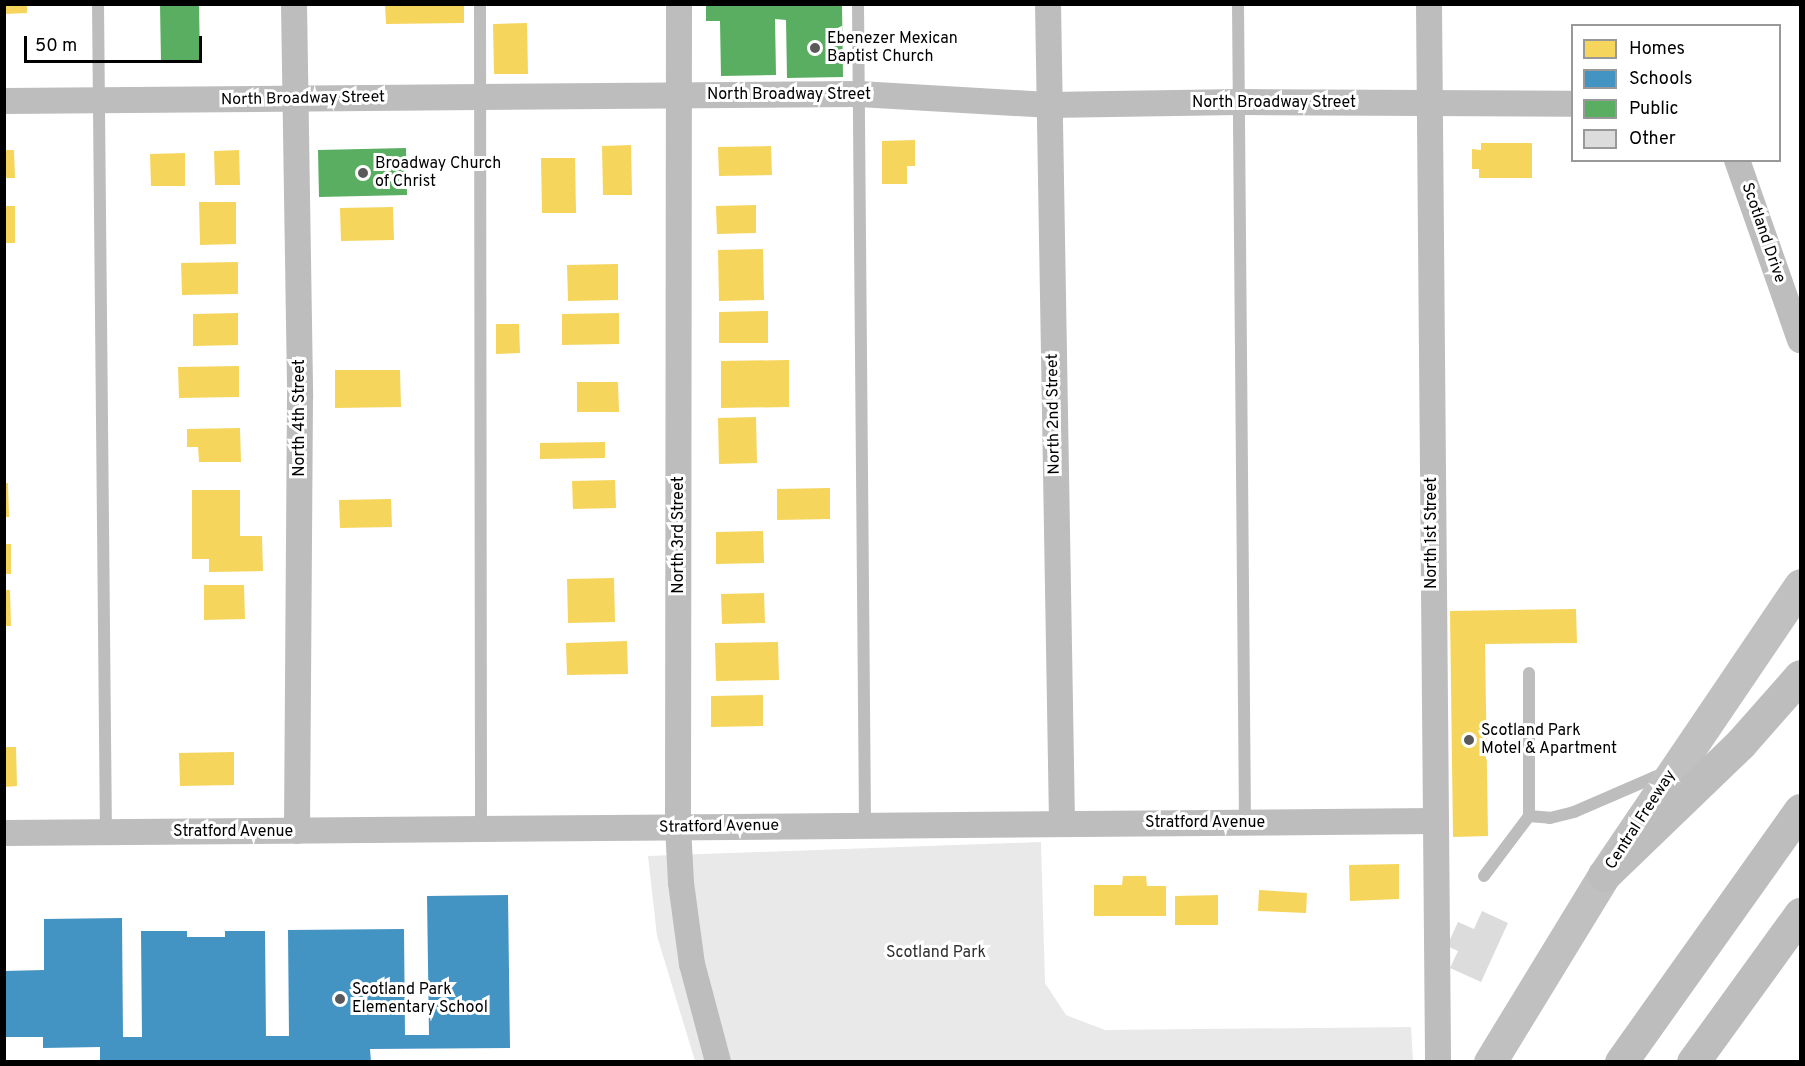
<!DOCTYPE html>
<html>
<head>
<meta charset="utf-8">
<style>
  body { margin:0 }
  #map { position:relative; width:1805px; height:1066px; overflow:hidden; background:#fff; font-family:Overpass,sans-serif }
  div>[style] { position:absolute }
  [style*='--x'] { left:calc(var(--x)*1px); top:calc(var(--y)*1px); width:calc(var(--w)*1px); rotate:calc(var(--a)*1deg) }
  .green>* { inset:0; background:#e9e9e9 }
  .homes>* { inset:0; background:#f6d55c }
  .schools>* { inset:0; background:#4393c3 }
  .public>* { inset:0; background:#5aae61 }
  .building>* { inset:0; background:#dcdcdc }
  .lane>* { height:12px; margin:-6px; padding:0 6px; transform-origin:6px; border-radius:6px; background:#bdbdbd }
  .street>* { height:26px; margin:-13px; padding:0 13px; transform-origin:13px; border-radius:13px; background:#bdbdbd }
  .secondary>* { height:33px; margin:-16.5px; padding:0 16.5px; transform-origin:16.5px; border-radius:16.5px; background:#c0c0c0 }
  .highway>* { height:33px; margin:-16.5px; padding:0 16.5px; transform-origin:16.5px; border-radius:16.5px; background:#bdbdbd }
  .dots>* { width:16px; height:16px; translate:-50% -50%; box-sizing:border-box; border:3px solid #fff; border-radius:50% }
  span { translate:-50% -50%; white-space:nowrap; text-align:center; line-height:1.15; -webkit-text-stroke:6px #fff; paint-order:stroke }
  .poi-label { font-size:16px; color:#000 }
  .left { translate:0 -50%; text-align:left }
  .street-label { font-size:16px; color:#000 }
  .park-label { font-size:16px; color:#2e2e2e }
  .frame { position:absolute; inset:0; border:6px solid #000; pointer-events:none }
  .legend { position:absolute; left:1571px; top:24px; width:210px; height:138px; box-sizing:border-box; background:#fff; border:2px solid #999; margin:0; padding:8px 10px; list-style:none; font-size:18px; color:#000 }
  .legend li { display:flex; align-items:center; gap:12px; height:30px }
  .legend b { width:30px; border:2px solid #999 }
  .scale { position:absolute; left:24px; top:36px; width:178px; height:27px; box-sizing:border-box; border:3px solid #000; border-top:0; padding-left:8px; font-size:18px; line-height:21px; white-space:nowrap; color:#000; -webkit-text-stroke:4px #fff; paint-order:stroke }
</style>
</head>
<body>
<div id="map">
  <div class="green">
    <i style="clip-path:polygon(1041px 842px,1045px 983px,1066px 1015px,1105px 1030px,1411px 1027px,1413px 1061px,695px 1061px,657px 936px,648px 856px)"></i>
  </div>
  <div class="homes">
    <i style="clip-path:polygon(385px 4px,464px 4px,464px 23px,386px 24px)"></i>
    <i style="clip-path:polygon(4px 5px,27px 5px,27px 13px,4px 14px)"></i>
    <i style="clip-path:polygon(527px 23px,528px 74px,494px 74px,493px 24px)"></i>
    <i style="clip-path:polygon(915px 140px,915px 166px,907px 166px,907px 184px,882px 184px,882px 141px)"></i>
    <i style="clip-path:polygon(1481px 143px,1532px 143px,1532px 178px,1479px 178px,1479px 169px,1472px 169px,1472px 149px,1481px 150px)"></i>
    <i style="clip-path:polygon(631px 145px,632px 195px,603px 195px,602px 146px)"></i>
    <i style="clip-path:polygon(771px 146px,772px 175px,719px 176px,718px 147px)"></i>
    <i style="clip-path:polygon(4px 150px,14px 150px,15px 178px,4px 178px)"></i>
    <i style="clip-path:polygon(239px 150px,240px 185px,215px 185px,214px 151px)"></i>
    <i style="clip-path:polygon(185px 153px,185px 186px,151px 186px,150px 154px)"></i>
    <i style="clip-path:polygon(541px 158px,575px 158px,576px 213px,542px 213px)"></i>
    <i style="clip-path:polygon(199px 202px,236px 202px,236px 244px,200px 245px)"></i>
    <i style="clip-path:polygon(756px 205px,756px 233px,717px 234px,716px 206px)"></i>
    <i style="clip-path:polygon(4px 206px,15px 206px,15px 243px,4px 243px)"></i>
    <i style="clip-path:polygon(393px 207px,394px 240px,341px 241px,340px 208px)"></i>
    <i style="clip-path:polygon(763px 249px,764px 300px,719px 301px,718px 250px)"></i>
    <i style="clip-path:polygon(238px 262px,238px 294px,182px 295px,181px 263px)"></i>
    <i style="clip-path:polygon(618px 264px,618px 300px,568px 301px,567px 265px)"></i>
    <i style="clip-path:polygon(768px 311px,768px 343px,719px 343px,719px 312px)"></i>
    <i style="clip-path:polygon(238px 313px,238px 345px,193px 346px,193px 314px)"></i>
    <i style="clip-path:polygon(619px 313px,619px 344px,562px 345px,562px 314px)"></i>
    <i style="clip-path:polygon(496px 324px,519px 324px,520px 353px,496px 354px)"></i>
    <i style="clip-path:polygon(789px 360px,789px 407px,721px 408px,721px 361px)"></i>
    <i style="clip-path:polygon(239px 366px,239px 397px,179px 398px,178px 367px)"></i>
    <i style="clip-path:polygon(335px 370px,400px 370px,401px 407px,335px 408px)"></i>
    <i style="clip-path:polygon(577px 382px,618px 382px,619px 412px,577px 412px)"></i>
    <i style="clip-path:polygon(756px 417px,757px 463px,719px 464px,718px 418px)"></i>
    <i style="clip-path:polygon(240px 428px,241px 462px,199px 462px,198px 447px,187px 447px,187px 429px)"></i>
    <i style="clip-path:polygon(605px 442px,605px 458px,540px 459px,540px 443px)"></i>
    <i style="clip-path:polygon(615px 480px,616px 508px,573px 509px,572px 481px)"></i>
    <i style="clip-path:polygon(4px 483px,8px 483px,9px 517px,4px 517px)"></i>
    <i style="clip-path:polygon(830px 488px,830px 519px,777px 520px,777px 489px)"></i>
    <i style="clip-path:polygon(192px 490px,240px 490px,240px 536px,262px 536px,263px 571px,209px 572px,209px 559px,192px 559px)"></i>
    <i style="clip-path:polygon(391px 499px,392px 527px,340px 528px,339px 500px)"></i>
    <i style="clip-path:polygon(763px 531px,764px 563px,716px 564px,716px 532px)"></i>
    <i style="clip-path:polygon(4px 544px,11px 544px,11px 574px,4px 574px)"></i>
    <i style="clip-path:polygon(614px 578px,615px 622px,568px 623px,567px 579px)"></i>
    <i style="clip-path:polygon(204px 585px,244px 585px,245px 619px,204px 620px)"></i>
    <i style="clip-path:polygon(4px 590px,10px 590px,11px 626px,4px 626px)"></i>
    <i style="clip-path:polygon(764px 593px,765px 623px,722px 624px,721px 594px)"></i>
    <i style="clip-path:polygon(1576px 609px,1577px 643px,1485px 644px,1488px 836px,1453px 837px,1450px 611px)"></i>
    <i style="clip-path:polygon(627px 641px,628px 674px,567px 675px,566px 643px)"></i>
    <i style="clip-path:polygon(778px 642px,779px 680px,716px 681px,715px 643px)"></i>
    <i style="clip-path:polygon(763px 695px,763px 726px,711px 727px,711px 696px)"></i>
    <i style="clip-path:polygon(4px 747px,16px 747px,17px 786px,4px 787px)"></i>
    <i style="clip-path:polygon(234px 752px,234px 785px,180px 786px,179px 753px)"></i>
    <i style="clip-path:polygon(1399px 864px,1399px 899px,1350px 901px,1349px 865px)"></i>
    <i style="clip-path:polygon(1123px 876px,1146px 876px,1147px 886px,1166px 886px,1166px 916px,1094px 916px,1094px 885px,1122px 885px)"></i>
    <i style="clip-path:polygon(1259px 890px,1307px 893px,1306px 913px,1258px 911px)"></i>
    <i style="clip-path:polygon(1218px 895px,1218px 925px,1175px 925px,1175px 896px)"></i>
  </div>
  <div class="schools">
    <i style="clip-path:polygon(508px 895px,510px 1048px,370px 1049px,371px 1062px,100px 1060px,100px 1047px,43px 1048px,43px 1037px,4px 1037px,4px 971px,44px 970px,44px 919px,122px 918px,123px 1037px,142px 1037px,141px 931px,187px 931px,187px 937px,225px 937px,225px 931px,265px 931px,266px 1036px,289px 1036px,288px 930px,404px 929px,405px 1035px,429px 1035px,427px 896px)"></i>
  </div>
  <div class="public">
    <i style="clip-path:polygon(160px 4px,199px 4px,200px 61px,161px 62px)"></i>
    <i style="clip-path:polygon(706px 4px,842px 4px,843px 77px,787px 78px,786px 20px,775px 19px,776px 75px,721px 76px,720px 21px,706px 21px)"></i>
    <i style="clip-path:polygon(406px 148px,407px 195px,319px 197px,318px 150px)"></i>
  </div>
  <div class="building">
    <i style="clip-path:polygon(1482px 911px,1508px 923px,1481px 982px,1450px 968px,1458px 951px,1447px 946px,1458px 922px,1474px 929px)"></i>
  </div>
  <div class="lane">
    <i style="--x:98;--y:4;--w:828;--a:89.45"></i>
    <i style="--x:480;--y:4;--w:825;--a:89.93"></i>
    <i style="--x:858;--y:4;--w:821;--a:89.51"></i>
    <i style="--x:1238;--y:4;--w:818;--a:89.51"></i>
    <i style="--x:1529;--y:673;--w:143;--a:90"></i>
    <i style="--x:1529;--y:816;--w:21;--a:5"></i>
    <i style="--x:1550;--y:818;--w:25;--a:-14"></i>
    <i style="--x:1574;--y:812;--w:96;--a:-23.4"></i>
    <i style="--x:1484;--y:876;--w:75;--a:-53.1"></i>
  </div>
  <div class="street">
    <i style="--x:294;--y:4;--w:393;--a:89.1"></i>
    <i style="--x:300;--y:397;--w:434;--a:90.4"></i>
    <i style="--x:679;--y:4;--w:823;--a:90.07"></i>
    <i style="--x:678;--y:827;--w:56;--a:86.9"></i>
    <i style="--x:681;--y:883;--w:82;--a:82.3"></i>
    <i style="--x:692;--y:964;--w:101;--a:75.1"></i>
    <i style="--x:1048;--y:4;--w:820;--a:89.02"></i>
    <i style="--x:1429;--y:4;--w:1058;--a:89.51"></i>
    <i style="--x:4;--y:101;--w:855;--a:-0.47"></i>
    <i style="--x:859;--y:94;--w:189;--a:3.3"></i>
    <i style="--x:1048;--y:105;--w:191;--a:-0.9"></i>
    <i style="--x:1239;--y:102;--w:333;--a:0.3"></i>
    <i style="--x:1737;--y:160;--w:191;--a:70.7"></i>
    <i style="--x:4;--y:833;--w:1430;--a:-0.48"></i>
  </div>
  <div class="secondary">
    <i style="--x:1490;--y:1062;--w:219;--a:-58.6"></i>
    <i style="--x:1604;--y:875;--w:350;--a:-55.9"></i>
  </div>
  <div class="highway">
    <i style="--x:1604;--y:875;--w:190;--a:-43.9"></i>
    <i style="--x:1741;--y:743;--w:89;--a:-48.6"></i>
    <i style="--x:1621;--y:1062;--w:309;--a:-54.6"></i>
    <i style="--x:1693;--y:1062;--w:183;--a:-54.1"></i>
  </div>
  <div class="dots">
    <i style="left:815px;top:48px;background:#595959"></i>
    <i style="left:363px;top:173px;background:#595959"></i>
    <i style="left:1469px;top:740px;background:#595959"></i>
    <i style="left:340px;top:999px;background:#595959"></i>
  </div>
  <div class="poi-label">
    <span class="left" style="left:827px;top:48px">Ebenezer Mexican<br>Baptist Church</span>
    <span class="left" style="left:375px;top:173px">Broadway Church<br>of Christ</span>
    <span class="left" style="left:1481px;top:740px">Scotland Park<br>Motel &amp; Apartment</span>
    <span class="left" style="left:352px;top:999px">Scotland Park<br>Elementary School</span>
  </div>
  <div class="street-label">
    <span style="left:789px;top:95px">North Broadway Street</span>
    <span style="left:303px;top:99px;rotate:-1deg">North Broadway Street</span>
    <span style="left:1274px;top:103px">North Broadway Street</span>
    <span style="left:1763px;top:233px;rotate:71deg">Scotland Drive</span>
    <span style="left:1054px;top:414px;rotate:-91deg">North 2nd Street</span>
    <span style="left:300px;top:418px;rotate:-90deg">North 4th Street</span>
    <span style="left:1432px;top:533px;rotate:-90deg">North 1st Street</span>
    <span style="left:679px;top:535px;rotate:-90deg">North 3rd Street</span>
    <span style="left:1641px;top:820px;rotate:-57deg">Central Freeway</span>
    <span style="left:1205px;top:823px">Stratford Avenue</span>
    <span style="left:719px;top:827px;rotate:-1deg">Stratford Avenue</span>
    <span style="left:233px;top:832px">Stratford Avenue</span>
  </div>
  <div class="park-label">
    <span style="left:936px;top:953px">Scotland Park</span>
  </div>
  <div class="frame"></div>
  <ul class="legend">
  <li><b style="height:16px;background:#f6d55c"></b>Homes</li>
  <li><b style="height:16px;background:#4393c3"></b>Schools</li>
  <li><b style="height:16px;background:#5aae61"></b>Public</li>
  <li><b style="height:16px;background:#dcdcdc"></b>Other</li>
  </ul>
  <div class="scale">50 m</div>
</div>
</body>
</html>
